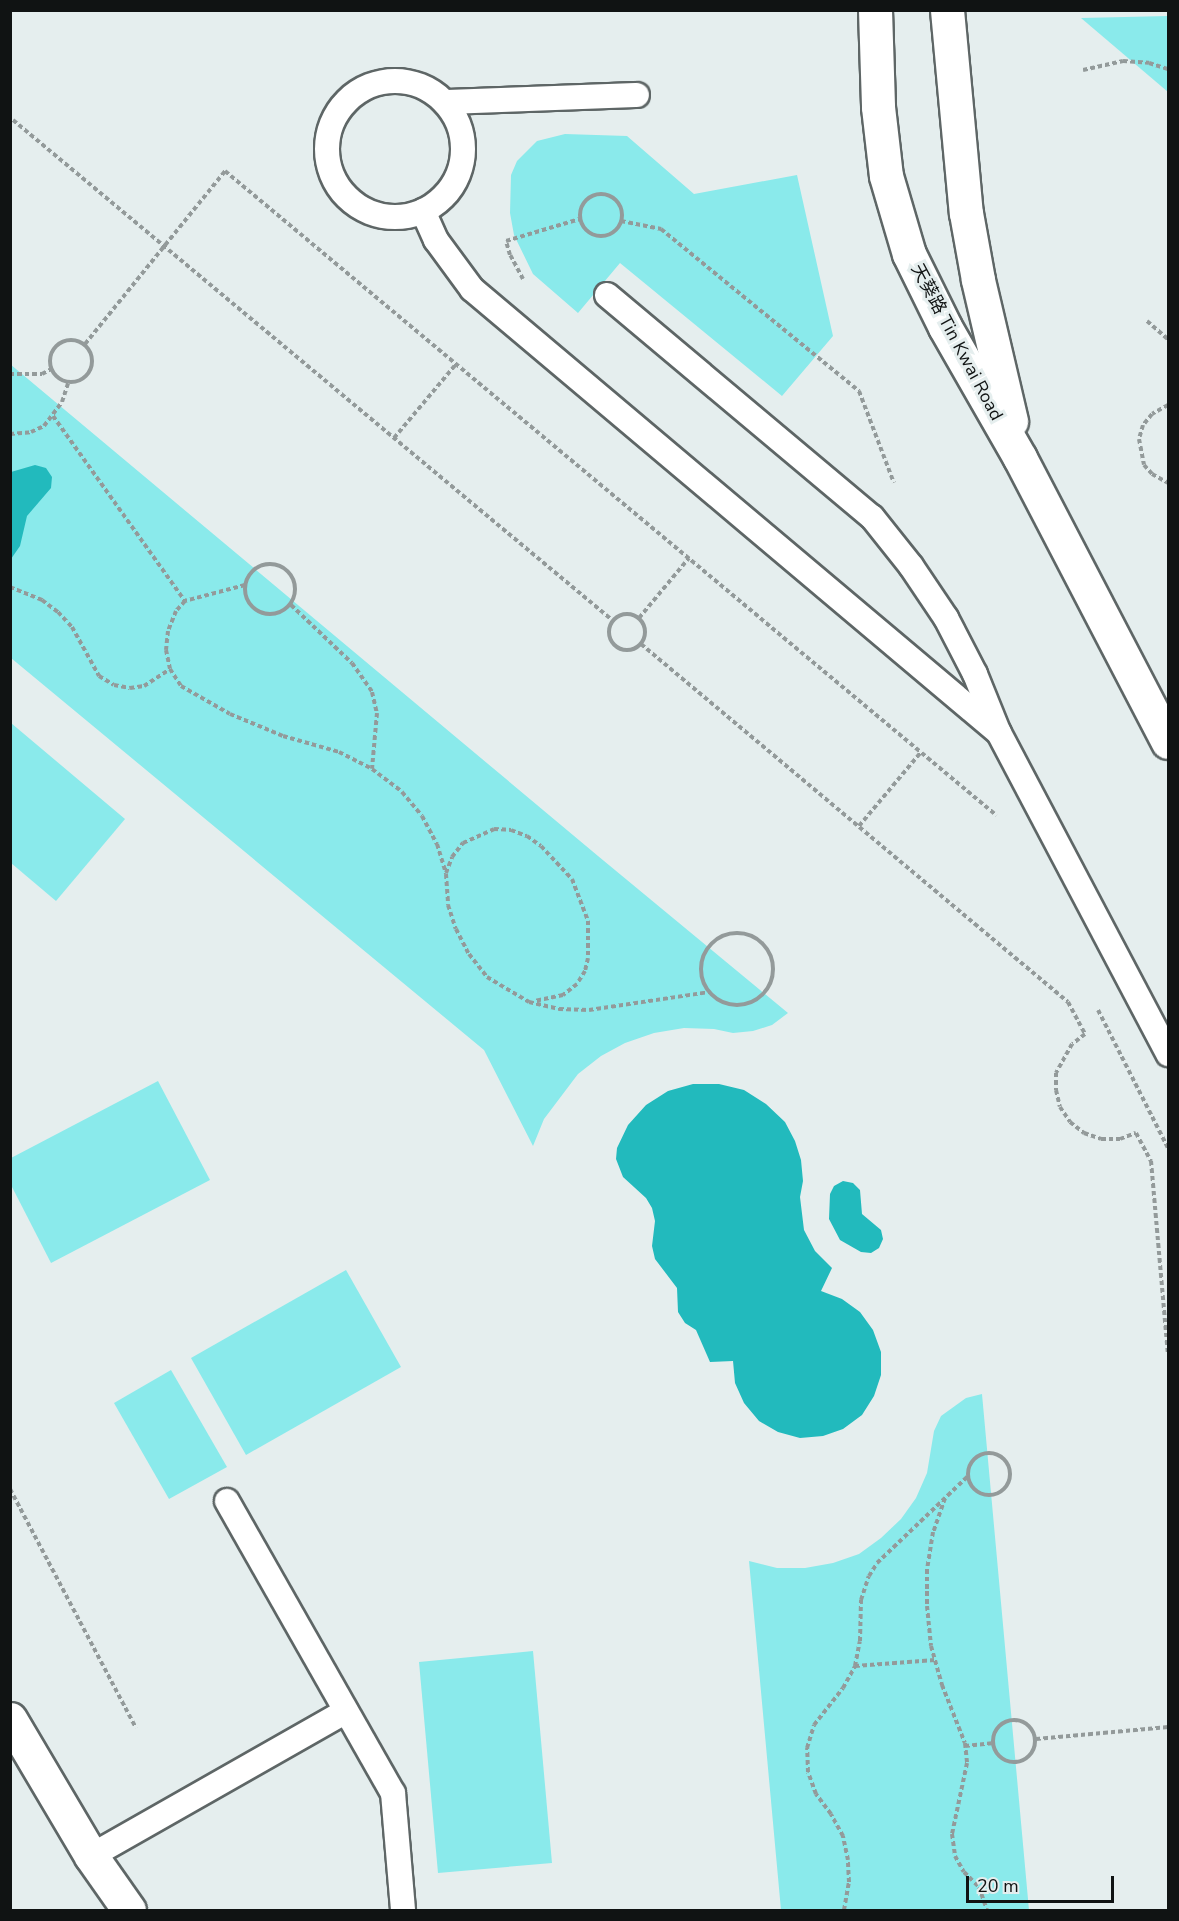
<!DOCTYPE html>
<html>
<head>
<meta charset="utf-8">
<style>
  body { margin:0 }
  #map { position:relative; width:1179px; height:1921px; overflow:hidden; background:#e5eeee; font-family:"Nunito Sans","Noto Sans TC",sans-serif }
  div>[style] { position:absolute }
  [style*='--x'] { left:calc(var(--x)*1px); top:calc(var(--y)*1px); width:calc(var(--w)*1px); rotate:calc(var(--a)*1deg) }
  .green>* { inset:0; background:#8aeaeb }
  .water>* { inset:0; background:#22babd }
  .path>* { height:4px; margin-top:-2px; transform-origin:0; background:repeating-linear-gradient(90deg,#939a9a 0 4.5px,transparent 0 7.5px) }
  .path>.ring { margin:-2px; padding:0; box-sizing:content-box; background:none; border:4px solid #939a9a; border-radius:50% }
  .roads { filter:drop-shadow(2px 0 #5e6666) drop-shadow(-2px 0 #5e6666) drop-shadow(0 2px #5e6666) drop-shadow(0 -2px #5e6666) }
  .service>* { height:24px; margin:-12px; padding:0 12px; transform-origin:12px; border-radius:12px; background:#fff }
  .service>.ring { margin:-12px; padding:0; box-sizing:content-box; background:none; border:24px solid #fff; border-radius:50% }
  .tertiary>* { height:33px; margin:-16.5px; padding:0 16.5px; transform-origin:16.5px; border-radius:16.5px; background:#fff }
  .secondary>* { height:33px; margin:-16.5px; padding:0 16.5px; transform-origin:16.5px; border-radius:16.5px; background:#fff }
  span { translate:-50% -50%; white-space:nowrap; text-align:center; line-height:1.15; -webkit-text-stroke:6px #e5eeee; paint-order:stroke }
  .street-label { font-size:18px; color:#101313 }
  .frame { position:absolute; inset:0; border:12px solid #101313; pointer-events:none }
  .scale { position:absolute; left:966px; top:1876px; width:148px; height:27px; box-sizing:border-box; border:3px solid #101313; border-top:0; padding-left:8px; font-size:18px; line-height:21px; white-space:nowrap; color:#101313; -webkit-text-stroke:4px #e5eeee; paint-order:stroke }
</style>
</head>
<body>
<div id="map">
  <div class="green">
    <i style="clip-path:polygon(1168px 16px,1168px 92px,1081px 18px)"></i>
    <i style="clip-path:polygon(565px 134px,627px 136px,694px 194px,797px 175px,833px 336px,782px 396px,620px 263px,578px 313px,533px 274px,514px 235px,510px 213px,511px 175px,517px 161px,537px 141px)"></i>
    <i style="clip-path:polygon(10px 364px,598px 856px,788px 1013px,772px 1025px,753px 1031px,733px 1033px,714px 1029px,684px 1028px,654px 1033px,625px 1043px,601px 1056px,578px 1074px,544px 1119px,533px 1146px,484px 1050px,11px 658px)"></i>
    <i style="clip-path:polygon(11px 723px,125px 819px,56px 901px,11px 863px)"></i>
    <i style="clip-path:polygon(158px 1081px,210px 1180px,51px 1263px,11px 1185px,11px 1158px)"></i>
    <i style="clip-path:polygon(346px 1270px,401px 1367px,246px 1455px,191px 1358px)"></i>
    <i style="clip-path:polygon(171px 1370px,227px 1467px,169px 1499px,114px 1403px)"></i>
    <i style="clip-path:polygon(982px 1394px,1029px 1910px,781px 1910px,749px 1561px,777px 1568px,805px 1568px,833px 1563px,859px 1554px,881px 1538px,901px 1519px,916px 1498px,927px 1473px,934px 1431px,941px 1416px,966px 1398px)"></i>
    <i style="clip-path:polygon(533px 1651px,552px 1863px,438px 1873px,419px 1662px)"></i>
  </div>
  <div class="water">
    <i style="clip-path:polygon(35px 465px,46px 468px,52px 477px,51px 488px,27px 516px,20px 546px,11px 559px,11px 472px)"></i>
    <i style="clip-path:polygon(693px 1084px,719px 1084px,744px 1090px,766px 1104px,785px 1122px,795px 1141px,801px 1160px,803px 1181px,800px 1197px,804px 1230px,815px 1251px,832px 1268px,821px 1291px,842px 1299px,860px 1312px,873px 1330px,881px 1352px,881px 1375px,874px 1396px,862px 1415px,843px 1429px,823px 1436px,800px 1438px,778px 1432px,759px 1421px,744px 1403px,735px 1383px,733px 1361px,710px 1362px,696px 1330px,685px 1323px,678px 1312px,677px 1288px,655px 1259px,652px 1246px,655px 1221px,652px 1208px,646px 1198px,623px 1177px,616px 1159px,617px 1148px,628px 1125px,646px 1105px,668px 1091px)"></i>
    <i style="clip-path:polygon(843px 1181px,853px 1183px,860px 1190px,862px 1214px,881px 1230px,883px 1239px,879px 1248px,871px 1253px,861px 1252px,840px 1240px,829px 1219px,830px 1194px,834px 1186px)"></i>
  </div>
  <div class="path">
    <i style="--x:1083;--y:70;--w:41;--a:-12.7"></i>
    <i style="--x:1123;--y:61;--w:26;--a:4"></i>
    <i style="--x:1149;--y:63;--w:20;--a:18"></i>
    <i style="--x:13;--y:120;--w:780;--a:39.85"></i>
    <i class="ring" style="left:580px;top:194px;width:38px;height:38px"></i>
    <i style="--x:621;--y:221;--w:41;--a:11.3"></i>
    <i style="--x:661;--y:229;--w:256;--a:39.3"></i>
    <i style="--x:859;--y:391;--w:98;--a:69.2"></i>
    <i style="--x:523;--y:279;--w:27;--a:-118"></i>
    <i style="--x:510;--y:255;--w:15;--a:-106"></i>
    <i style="--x:506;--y:241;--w:77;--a:-16.6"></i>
    <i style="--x:1147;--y:321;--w:28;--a:41"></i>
    <i class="ring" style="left:50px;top:340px;width:38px;height:38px"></i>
    <i style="--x:85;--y:344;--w:223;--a:-51"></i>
    <i style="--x:225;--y:171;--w:1005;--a:39.87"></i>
    <i style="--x:10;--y:374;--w:32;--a:0"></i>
    <i style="--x:42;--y:374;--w:10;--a:-29"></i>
    <i style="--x:1168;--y:405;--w:18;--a:151"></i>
    <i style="--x:1152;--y:414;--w:14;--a:129"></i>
    <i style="--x:1143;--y:425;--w:15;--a:106"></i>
    <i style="--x:1139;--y:439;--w:26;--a:79"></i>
    <i style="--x:1144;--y:465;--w:12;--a:48"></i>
    <i style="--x:1152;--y:474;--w:18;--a:29"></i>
    <i style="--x:53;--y:416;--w:227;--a:54.5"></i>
    <i style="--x:10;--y:434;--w:21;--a:-5"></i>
    <i style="--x:31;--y:432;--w:14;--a:-25"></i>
    <i style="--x:44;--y:426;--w:30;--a:-53"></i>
    <i style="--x:62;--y:402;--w:20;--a:-72"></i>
    <i style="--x:394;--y:438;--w:97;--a:-50"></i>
    <i class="ring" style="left:245px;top:564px;width:46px;height:46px"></i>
    <i style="--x:245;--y:585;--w:62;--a:165.1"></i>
    <i style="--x:185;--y:601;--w:13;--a:132"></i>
    <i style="--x:176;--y:611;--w:22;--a:112"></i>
    <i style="--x:168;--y:631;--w:19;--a:96"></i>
    <i style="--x:166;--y:650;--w:19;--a:78"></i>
    <i style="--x:170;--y:669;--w:20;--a:57"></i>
    <i style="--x:181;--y:686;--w:56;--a:29.7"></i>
    <i style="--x:230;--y:714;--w:57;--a:22.5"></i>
    <i style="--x:283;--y:736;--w:58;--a:15.9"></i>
    <i style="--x:339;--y:752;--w:37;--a:27"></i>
    <i style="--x:372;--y:769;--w:38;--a:37"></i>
    <i style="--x:402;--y:792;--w:31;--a:50"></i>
    <i style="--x:422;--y:816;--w:32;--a:62"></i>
    <i style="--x:437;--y:844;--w:31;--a:73"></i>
    <i style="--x:446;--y:874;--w:31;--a:86"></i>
    <i style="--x:448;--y:905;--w:25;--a:72"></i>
    <i style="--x:456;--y:929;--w:28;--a:63"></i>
    <i style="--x:469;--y:954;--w:29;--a:52"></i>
    <i style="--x:487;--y:977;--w:49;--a:30.8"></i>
    <i style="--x:529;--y:1002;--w:31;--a:13"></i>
    <i style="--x:559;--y:1009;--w:30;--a:2"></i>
    <i style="--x:589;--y:1010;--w:121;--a:-8.5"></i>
    <i style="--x:10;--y:587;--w:35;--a:22"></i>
    <i style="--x:42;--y:600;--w:20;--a:37"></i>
    <i style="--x:58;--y:612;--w:21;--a:47"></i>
    <i style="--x:72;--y:627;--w:56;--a:61.1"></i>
    <i style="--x:99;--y:676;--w:17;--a:31"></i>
    <i style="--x:114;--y:685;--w:16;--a:11"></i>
    <i style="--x:130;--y:688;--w:14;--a:-8"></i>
    <i style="--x:144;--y:686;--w:31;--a:-33"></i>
    <i style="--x:291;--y:605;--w:84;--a:43.6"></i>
    <i style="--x:352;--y:663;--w:35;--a:55"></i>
    <i style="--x:372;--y:692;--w:22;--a:77"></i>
    <i style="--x:377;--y:713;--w:56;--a:95.1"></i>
    <i class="ring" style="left:609px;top:614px;width:32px;height:32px"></i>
    <i style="--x:639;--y:618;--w:78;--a:-50.2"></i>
    <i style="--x:641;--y:644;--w:557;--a:39.98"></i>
    <i style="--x:1068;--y:1002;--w:36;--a:62"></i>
    <i style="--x:1085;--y:1034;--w:16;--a:142"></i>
    <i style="--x:1072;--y:1044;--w:33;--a:119"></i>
    <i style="--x:1056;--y:1073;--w:17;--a:90"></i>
    <i style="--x:1056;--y:1090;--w:17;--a:77"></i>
    <i style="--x:1060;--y:1107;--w:18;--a:56"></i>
    <i style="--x:1070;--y:1122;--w:18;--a:38"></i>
    <i style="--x:1084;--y:1133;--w:18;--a:19"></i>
    <i style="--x:1101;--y:1139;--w:19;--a:0"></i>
    <i style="--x:1120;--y:1139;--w:17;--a:-21"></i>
    <i style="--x:1136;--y:1133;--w:32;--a:62"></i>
    <i style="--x:1151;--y:1161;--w:194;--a:85"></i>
    <i style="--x:859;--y:826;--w:97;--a:-50"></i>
    <i style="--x:446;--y:873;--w:17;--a:-69"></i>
    <i style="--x:452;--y:857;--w:18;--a:-52"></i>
    <i style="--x:463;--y:843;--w:34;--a:-24"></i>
    <i style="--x:494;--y:829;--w:17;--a:3"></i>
    <i style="--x:511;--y:830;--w:17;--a:21"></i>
    <i style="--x:527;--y:836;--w:17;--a:36"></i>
    <i style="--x:541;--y:846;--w:45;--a:46.8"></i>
    <i style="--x:572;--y:879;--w:45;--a:69.1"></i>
    <i style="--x:588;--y:921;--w:37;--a:90"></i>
    <i style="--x:588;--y:958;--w:13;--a:103"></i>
    <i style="--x:585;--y:971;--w:15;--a:122"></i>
    <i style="--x:577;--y:984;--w:18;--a:142"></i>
    <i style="--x:563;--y:995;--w:29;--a:168"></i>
    <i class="ring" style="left:701px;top:933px;width:68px;height:68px"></i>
    <i style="--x:1098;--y:1010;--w:155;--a:63.1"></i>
    <i class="ring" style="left:968px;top:1453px;width:38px;height:38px"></i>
    <i style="--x:10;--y:1489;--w:270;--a:62.2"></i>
    <i style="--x:945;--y:1498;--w:36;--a:109"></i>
    <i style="--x:933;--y:1532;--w:37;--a:99"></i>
    <i style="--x:927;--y:1569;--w:37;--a:90"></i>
    <i style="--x:927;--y:1606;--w:40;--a:84.3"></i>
    <i style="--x:931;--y:1646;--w:41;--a:74.2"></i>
    <i style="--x:942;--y:1685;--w:62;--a:68.4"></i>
    <i style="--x:965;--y:1743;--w:20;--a:84"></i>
    <i style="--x:967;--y:1763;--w:73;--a:101.9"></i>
    <i style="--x:952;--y:1834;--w:22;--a:82"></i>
    <i style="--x:955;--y:1856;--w:18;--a:61"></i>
    <i style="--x:964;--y:1872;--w:21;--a:45"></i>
    <i style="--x:979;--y:1887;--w:24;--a:71"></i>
    <i style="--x:855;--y:1666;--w:80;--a:-4.3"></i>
    <i class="ring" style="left:993px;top:1720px;width:38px;height:38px"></i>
    <i style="--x:1036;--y:1739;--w:133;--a:-5.2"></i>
    <i style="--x:965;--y:1746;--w:27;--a:-6"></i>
    <i style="--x:844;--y:1910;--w:28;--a:-80"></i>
    <i style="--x:849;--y:1882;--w:22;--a:-93"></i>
    <i style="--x:848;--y:1860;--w:25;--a:-102"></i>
    <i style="--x:843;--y:1836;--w:25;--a:-119"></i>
    <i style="--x:831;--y:1814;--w:25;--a:-127"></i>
    <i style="--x:816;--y:1794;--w:23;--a:-110"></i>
    <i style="--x:808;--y:1772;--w:24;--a:-92"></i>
    <i style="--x:807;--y:1748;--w:24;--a:-73"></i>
    <i style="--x:814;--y:1725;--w:47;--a:-51.9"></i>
    <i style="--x:843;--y:1688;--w:25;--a:-61"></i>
    <i style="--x:855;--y:1666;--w:25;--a:-79"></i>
    <i style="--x:860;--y:1641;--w:41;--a:-88.6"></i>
    <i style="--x:861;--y:1600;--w:25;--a:-72"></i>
    <i style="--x:869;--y:1576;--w:15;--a:-58"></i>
    <i style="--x:877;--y:1563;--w:126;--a:-43.7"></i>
  </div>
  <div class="roads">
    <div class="service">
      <i class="ring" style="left:327px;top:81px;width:112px;height:112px"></i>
      <i style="--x:446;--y:102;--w:191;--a:-2.1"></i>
      <i style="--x:423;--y:211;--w:32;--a:66"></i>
      <i style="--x:436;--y:240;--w:61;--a:53.7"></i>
      <i style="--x:472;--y:289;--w:689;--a:40.11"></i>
      <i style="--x:999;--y:733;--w:363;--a:62.2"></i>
      <i style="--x:607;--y:295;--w:346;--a:40"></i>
      <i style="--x:872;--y:517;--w:63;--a:51.5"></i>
      <i style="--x:911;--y:566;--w:63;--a:56.1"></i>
      <i style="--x:946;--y:618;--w:63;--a:62.6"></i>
      <i style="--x:975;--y:674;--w:61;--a:68"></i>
      <i style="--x:227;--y:1501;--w:336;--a:60.4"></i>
      <i style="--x:393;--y:1793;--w:117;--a:85.1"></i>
      <i style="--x:91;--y:1856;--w:293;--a:-29.6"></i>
    </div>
    <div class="tertiary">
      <i style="--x:875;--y:10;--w:97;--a:88.2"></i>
      <i style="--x:878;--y:107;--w:69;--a:83.4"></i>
      <i style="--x:886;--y:176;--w:81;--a:73.6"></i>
      <i style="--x:909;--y:254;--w:81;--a:63.7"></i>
      <i style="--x:945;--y:327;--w:151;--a:60.2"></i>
      <i style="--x:1020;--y:458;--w:320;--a:62.5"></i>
      <i style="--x:947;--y:10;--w:204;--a:84.7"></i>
      <i style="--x:966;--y:213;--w:68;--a:79.8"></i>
      <i style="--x:978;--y:280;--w:145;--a:76.8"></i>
    </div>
    <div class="secondary">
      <i style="--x:10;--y:1719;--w:159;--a:59.4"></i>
      <i style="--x:91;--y:1856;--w:66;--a:54.9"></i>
    </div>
  </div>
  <div class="street-label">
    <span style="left:957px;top:342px;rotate:62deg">天葵路 Tin Kwai Road</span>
  </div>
  <div class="frame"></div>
  <div class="scale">20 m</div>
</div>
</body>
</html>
